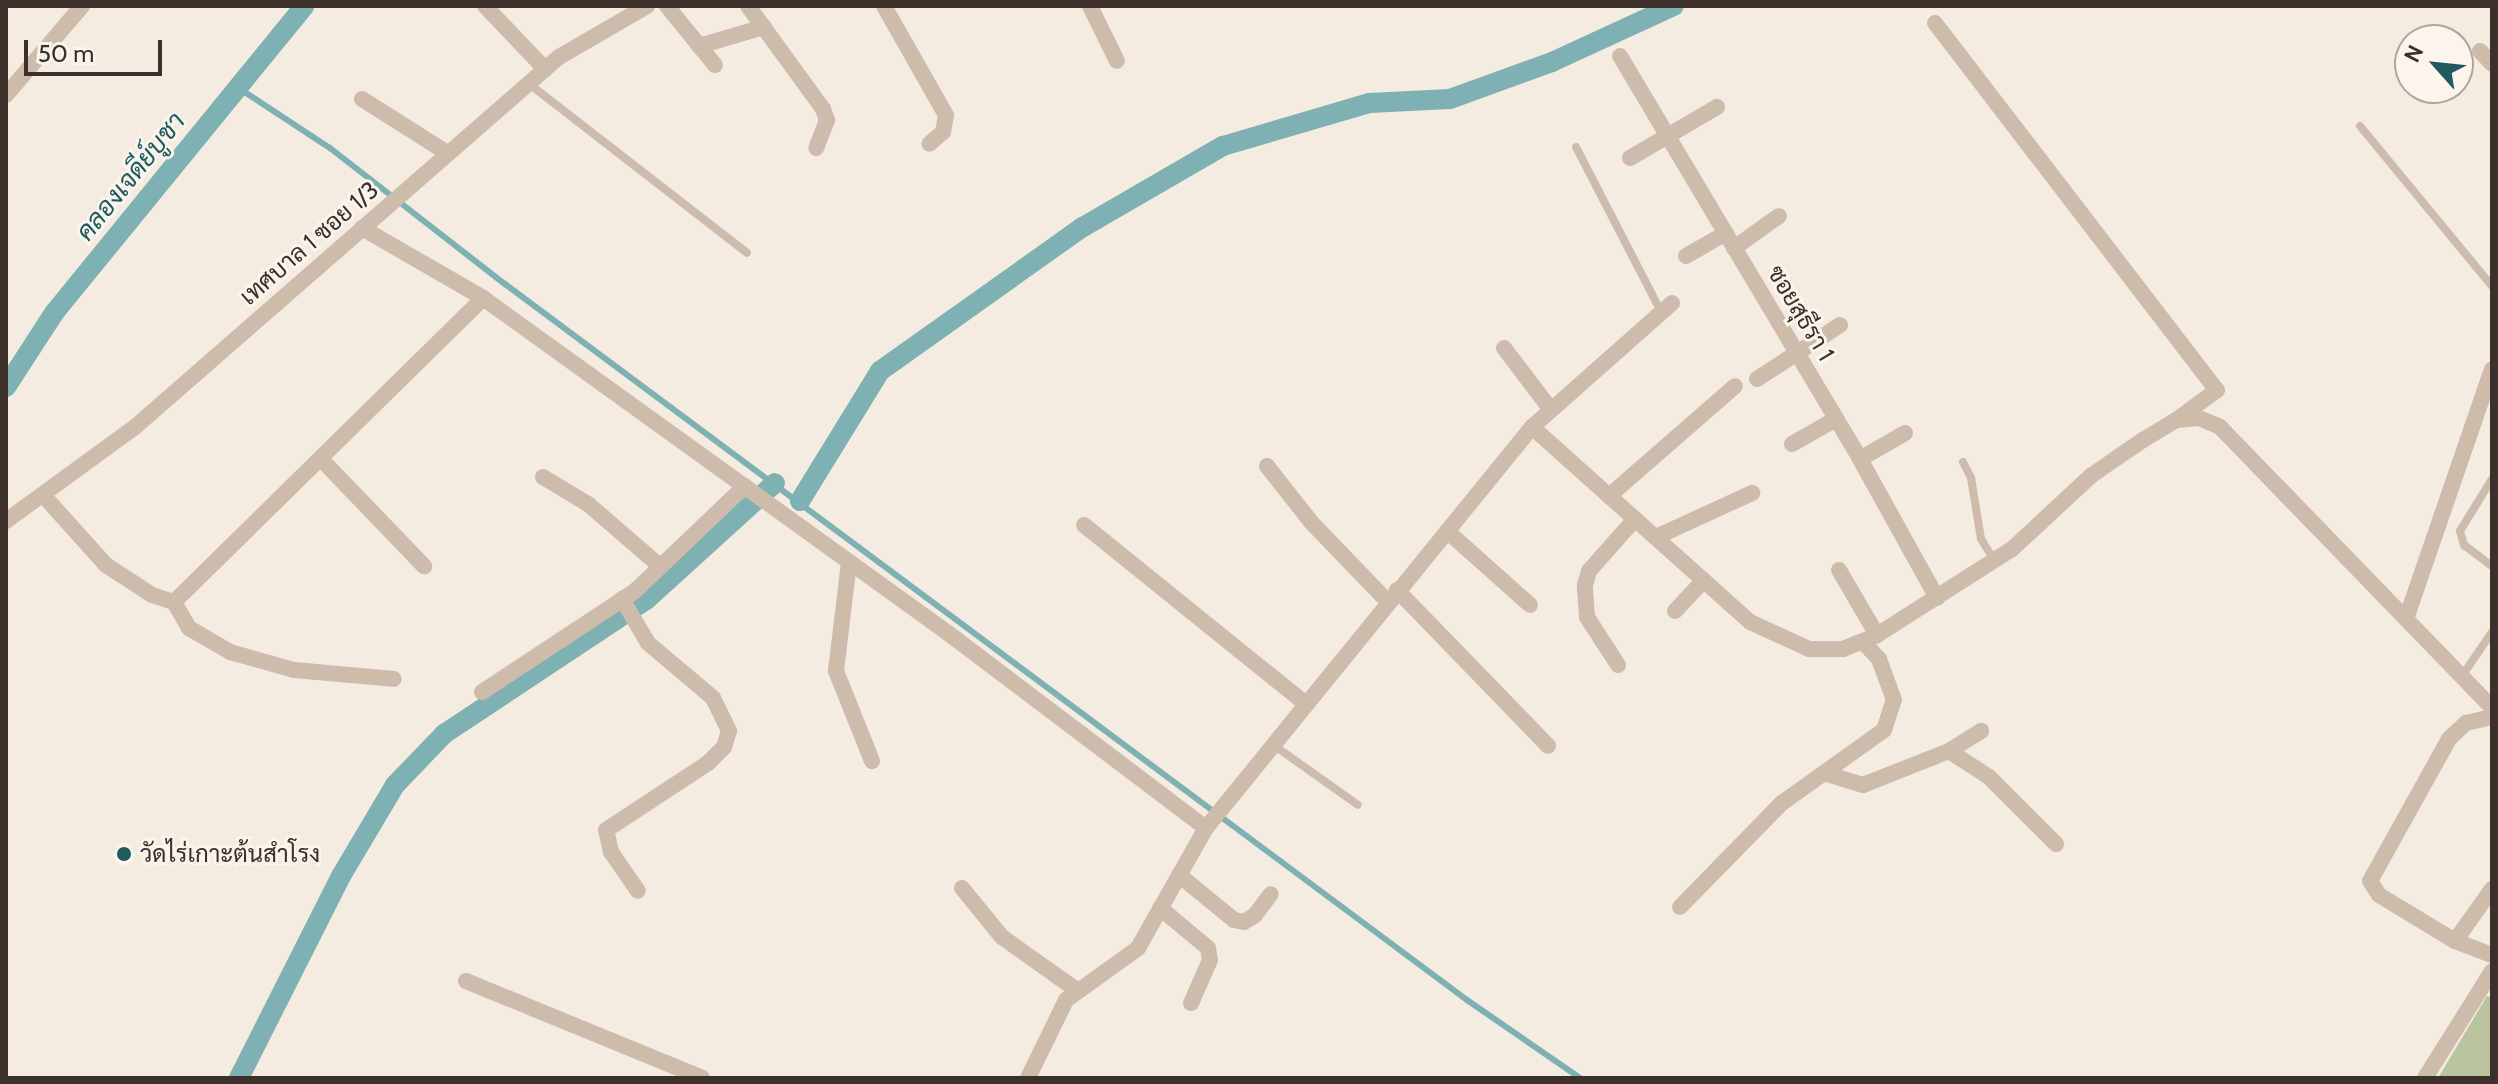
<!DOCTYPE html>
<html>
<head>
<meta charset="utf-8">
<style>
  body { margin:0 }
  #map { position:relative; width:2498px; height:1084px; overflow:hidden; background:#f4ebe1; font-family:Cabin,Sarabun,sans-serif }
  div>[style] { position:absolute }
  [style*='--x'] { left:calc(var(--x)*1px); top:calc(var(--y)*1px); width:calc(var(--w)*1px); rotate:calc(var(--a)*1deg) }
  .green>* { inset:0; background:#b8c4a0 }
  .stream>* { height:6px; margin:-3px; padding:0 3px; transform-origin:3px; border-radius:3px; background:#7fb0b2 }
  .canal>* { height:20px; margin:-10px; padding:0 10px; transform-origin:10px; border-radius:10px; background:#7fb0b2 }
  .lane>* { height:8px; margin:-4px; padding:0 4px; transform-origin:4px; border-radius:4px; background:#cdbbac }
  .street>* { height:16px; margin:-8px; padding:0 8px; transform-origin:8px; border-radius:8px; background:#cdbbac }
  .dots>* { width:22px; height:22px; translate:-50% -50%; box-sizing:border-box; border:4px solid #fbf5ee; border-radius:50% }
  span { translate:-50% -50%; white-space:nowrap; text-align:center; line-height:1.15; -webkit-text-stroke:6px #fbf5ee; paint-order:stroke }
  .street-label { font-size:24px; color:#3b302b }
  .poi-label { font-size:24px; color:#3b302b }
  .left { translate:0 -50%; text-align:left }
  .water-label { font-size:26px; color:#1f5a5e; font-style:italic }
  .frame { position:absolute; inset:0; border:8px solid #3b302b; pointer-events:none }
  .north { position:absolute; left:2394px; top:24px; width:80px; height:80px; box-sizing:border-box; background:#fbf5ee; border:2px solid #aea6a0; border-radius:50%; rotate:297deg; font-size:22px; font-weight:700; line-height:32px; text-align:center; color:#3b302b }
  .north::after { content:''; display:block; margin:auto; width:28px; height:36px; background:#1f5a5e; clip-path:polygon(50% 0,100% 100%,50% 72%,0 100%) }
  .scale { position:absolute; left:24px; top:40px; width:138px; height:36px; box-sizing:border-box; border:4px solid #3b302b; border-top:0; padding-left:10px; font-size:24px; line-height:28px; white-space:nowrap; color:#3b302b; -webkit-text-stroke:6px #fbf5ee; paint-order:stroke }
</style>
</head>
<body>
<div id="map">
  <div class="green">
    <i style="clip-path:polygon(2487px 996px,2492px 998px,2492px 1078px,2438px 1078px)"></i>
  </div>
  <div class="stream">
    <i style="--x:237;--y:87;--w:111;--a:33.3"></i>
    <i style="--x:330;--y:148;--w:222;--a:37.9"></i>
    <i style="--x:505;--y:284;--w:1199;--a:36.66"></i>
    <i style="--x:1467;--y:1000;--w:137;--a:34.6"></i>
  </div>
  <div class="canal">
    <i style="--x:6;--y:387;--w:88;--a:-57"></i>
    <i style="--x:54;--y:313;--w:396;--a:-50.8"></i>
    <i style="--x:800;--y:501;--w:153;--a:-58.4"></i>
    <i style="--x:880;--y:371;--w:249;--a:-35.4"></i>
    <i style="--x:1083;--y:227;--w:162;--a:-30.1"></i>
    <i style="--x:1223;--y:146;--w:152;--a:-16.4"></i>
    <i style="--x:1369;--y:103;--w:81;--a:-2.8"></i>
    <i style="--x:1450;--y:99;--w:109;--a:-19.9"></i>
    <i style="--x:1552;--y:62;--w:134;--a:-24.7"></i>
    <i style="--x:239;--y:1078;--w:226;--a:-63.2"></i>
    <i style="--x:341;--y:876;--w:106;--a:-59.3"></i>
    <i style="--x:395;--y:785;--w:71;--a:-46.1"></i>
    <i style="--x:444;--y:734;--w:242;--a:-33.6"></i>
    <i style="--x:646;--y:600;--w:174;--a:-42.2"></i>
  </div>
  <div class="lane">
    <i style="--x:528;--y:83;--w:277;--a:37.8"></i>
    <i style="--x:2360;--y:126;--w:207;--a:50.5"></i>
    <i style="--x:1576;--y:147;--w:186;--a:62.7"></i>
    <i style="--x:1963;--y:462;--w:18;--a:63"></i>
    <i style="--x:1971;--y:478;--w:62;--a:80.7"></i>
    <i style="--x:1981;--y:539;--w:25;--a:58"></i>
    <i style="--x:2492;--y:479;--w:61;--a:121.6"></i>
    <i style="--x:2460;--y:531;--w:15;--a:74"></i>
    <i style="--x:2464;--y:545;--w:35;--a:37"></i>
    <i style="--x:2462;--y:676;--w:53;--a:-55.7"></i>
    <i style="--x:1272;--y:744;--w:105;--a:35.3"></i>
  </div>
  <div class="street">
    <i style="--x:485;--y:6;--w:87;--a:46.4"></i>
    <i style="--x:667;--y:6;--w:76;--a:50.9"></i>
    <i style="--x:748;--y:6;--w:127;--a:53.9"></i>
    <i style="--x:823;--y:109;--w:12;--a:70"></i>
    <i style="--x:827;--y:120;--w:30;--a:111"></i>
    <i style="--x:884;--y:6;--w:125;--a:60.4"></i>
    <i style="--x:946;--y:115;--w:17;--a:100"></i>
    <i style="--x:943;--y:132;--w:18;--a:139"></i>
    <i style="--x:1090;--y:6;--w:61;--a:63.9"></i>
    <i style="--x:1935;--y:23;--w:463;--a:52.5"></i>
    <i style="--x:2217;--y:390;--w:47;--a:143.6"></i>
    <i style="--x:699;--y:46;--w:68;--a:-16.3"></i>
    <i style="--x:2480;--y:51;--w:18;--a:47"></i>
    <i style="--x:1620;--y:56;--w:469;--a:59.2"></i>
    <i style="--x:1860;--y:459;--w:159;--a:61"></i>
    <i style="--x:6;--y:95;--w:117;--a:-49.5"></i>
    <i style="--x:362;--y:99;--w:101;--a:32.4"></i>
    <i style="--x:1630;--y:158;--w:101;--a:-30.4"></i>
    <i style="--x:362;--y:228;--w:140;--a:30"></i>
    <i style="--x:483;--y:298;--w:573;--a:35.77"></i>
    <i style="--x:948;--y:633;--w:323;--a:37.1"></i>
    <i style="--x:1734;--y:248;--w:55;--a:-35.4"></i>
    <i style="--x:1686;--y:256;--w:46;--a:-29.9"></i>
    <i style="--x:1504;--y:348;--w:78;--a:52.8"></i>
    <i style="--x:1757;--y:379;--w:99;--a:-33"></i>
    <i style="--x:1532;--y:427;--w:292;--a:41.8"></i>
    <i style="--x:1750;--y:622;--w:65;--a:24.6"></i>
    <i style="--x:1809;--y:649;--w:34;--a:0"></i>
    <i style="--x:1843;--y:649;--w:37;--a:-22"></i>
    <i style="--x:1877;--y:635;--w:160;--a:-32.5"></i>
    <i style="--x:2012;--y:549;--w:109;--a:-42.8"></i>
    <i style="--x:2092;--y:475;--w:62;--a:-34.5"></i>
    <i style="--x:2143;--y:440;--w:39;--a:-31"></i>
    <i style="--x:2176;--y:420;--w:23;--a:-5"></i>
    <i style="--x:2199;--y:418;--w:23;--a:23"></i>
    <i style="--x:2220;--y:427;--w:391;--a:45.9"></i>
    <i style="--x:1792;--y:444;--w:51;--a:-29.6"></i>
    <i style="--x:321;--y:459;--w:149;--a:46.1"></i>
    <i style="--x:1860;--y:459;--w:52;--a:-30"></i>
    <i style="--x:1267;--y:466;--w:71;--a:51.8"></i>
    <i style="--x:1311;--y:522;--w:110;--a:46.1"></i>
    <i style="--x:543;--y:477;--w:52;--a:31"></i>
    <i style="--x:588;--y:504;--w:96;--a:40.8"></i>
    <i style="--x:43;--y:495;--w:94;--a:48"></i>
    <i style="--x:106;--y:565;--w:55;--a:33.1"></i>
    <i style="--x:152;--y:595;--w:23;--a:18"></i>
    <i style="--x:174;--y:602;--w:433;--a:-44.5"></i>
    <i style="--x:1609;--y:496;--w:167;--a:-41.1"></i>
    <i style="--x:6;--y:521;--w:160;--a:-36.1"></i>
    <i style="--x:135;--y:427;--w:563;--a:-41.11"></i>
    <i style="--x:559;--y:57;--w:102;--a:-30.1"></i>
    <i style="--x:1084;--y:525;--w:282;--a:38.9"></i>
    <i style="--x:1447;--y:531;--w:111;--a:41.7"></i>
    <i style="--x:1656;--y:537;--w:106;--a:-24.6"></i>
    <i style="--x:849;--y:562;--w:110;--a:96.8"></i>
    <i style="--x:836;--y:671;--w:97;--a:68.2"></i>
    <i style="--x:1839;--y:570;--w:75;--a:59.7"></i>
    <i style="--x:1397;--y:590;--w:217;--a:45.9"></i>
    <i style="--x:622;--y:599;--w:51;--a:59.4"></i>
    <i style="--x:648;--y:643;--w:85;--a:40.2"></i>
    <i style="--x:713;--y:698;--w:37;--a:64"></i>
    <i style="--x:729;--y:731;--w:17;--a:107"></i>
    <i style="--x:724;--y:747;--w:23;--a:135"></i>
    <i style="--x:708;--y:763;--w:122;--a:146.7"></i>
    <i style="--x:606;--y:830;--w:23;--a:77"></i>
    <i style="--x:611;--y:852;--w:47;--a:55.3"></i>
    <i style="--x:174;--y:602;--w:30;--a:60"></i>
    <i style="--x:189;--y:628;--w:48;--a:30.3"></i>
    <i style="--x:230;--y:652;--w:66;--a:15.7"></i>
    <i style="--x:294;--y:670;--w:100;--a:5.1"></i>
    <i style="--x:1675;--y:611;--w:42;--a:-46.9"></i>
    <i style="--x:2406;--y:619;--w:264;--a:-71"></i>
    <i style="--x:1618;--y:665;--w:57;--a:-122.9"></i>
    <i style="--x:1587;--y:617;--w:32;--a:-94"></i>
    <i style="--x:1585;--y:585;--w:15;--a:-74"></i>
    <i style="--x:1589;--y:571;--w:69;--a:-48.5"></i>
    <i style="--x:482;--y:692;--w:183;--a:-33.4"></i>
    <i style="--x:635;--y:591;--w:152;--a:-43.7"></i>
    <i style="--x:2492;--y:717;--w:27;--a:167"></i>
    <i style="--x:2466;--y:723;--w:23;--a:137"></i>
    <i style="--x:2449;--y:739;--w:162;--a:119.1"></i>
    <i style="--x:2370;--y:881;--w:17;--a:57"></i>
    <i style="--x:2379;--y:895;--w:89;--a:31.2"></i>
    <i style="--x:2455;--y:941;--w:40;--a:21"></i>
    <i style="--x:1949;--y:751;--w:38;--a:-32"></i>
    <i style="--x:1824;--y:773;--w:41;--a:17.1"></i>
    <i style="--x:1863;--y:785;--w:92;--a:-21.6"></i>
    <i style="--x:1949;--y:751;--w:48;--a:33"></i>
    <i style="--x:1989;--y:777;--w:95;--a:45"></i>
    <i style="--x:1179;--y:875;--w:71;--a:39.3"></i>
    <i style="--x:1234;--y:920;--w:10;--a:11"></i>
    <i style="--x:1244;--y:922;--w:13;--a:-32"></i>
    <i style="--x:1255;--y:915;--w:26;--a:-53"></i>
    <i style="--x:962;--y:888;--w:63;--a:50.8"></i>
    <i style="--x:1002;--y:937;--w:93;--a:35.4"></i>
    <i style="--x:1680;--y:907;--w:146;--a:-45.6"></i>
    <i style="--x:1782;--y:803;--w:125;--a:-35.6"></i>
    <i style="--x:1884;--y:730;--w:32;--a:-72"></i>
    <i style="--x:1894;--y:700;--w:44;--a:-110.1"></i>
    <i style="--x:1879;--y:659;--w:23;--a:-133"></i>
    <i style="--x:1160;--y:908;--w:62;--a:39.8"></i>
    <i style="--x:1208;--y:948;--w:12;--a:81"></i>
    <i style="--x:1210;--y:960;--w:47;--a:113.8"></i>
    <i style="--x:2455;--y:941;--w:64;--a:-54.6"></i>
    <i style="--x:466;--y:981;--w:255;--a:22.3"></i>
    <i style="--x:1028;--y:1078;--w:87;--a:-64"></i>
    <i style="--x:1066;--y:1000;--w:89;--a:-35.8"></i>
    <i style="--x:1138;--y:948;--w:138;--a:-60.5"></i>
    <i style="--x:1206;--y:828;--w:517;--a:-50.89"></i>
    <i style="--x:1532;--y:427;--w:187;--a:-41.5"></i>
    <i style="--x:2425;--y:1078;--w:126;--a:-57.9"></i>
  </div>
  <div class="dots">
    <i style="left:124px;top:854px;background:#1f5a5e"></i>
  </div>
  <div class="street-label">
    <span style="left:309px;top:243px;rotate:-41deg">เทศบาล 1 ซอย 1/3</span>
    <span style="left:1801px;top:313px;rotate:59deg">ซอยสุธีรา 1</span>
  </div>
  <div class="poi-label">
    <span class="left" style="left:140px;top:854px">วัดไร่เกาะต้นสำโรง</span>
  </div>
  <div class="water-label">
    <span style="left:131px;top:177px;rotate:-51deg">คลองเจดีย์บูชา</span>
  </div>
  <div class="frame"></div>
  <div class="north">N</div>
  <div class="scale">50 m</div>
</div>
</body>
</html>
